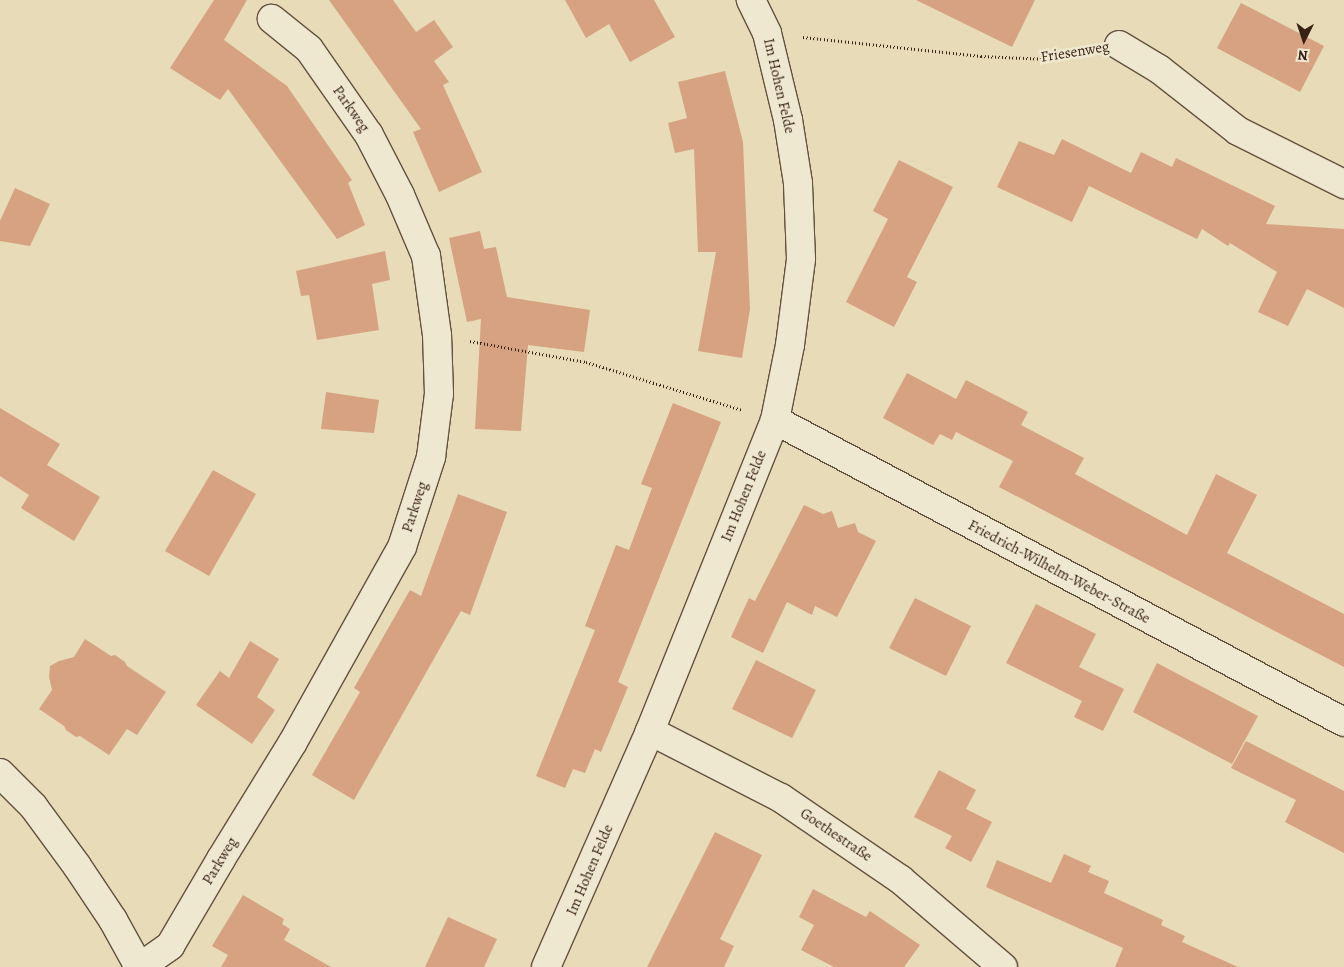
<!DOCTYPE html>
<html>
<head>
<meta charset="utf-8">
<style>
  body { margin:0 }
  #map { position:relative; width:1344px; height:967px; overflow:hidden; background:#e7dbb8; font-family:Alegreya,serif }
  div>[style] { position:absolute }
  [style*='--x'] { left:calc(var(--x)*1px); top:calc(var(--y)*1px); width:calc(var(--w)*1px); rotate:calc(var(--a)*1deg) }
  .building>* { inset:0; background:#d7a281 }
  .path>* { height:3px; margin-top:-1.5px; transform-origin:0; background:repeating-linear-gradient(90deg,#392115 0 1px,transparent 0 3.5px) }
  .roads { filter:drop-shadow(1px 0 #64503e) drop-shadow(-1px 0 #64503e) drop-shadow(0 1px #64503e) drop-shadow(0 -1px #64503e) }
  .minor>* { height:28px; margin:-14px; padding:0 14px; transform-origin:14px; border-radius:14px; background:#efe8d1 }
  span { translate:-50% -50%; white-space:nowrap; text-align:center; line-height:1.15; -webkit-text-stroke:5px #efe8d1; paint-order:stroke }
  .street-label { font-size:15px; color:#392115 }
  .north { position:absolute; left:1279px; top:15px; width:50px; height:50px; -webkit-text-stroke:4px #efe8d1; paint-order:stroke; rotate:184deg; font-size:14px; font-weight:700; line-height:20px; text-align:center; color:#392115 }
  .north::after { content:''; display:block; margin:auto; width:18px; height:22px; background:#392115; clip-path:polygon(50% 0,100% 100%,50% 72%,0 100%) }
</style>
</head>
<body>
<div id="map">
  <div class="building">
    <i style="clip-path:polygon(214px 0,247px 0,224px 40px,287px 86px,352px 180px,348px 183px,365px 225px,337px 239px,228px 89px,220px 100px,170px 68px)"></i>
    <i style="clip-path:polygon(329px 0,393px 0,416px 32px,434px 20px,453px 47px,434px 61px,449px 82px,443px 85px,482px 172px,439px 192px,413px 132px,421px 129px)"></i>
    <i style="clip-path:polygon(565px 0,654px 0,675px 37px,630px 62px,609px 24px,586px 38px)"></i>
    <i style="clip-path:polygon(916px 0,1035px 0,1012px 47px)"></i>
    <i style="clip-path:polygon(1241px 3px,1324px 46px,1300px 92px,1217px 48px)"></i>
    <i style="clip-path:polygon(725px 71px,743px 142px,750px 309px,742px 358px,698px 351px,716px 252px,698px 252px,694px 149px,675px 153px,668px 123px,687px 118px,678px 82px)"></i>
    <i style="clip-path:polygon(1062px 139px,1131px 173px,1141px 152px,1172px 167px,1176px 158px,1275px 206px,1266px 224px,1344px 229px,1344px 308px,1307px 289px,1288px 326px,1258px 312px,1277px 272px,1230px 243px,1228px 246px,1202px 229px,1197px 239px,1089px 186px,1072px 222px,997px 187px,1019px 141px,1054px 155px)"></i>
    <i style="clip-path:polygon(899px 160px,953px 187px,907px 277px,917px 282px,894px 327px,846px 302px,888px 219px,873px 211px)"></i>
    <i style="clip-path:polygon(15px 188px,50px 204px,30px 246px,0 241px,0 221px)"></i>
    <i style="clip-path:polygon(480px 231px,484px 249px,496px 247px,507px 297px,590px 310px,584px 352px,528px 345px,521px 431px,475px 429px,481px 319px,467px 322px,449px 238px)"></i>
    <i style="clip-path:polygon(385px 251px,390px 280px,372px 284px,379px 330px,317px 340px,309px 295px,301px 296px,296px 271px)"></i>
    <i style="clip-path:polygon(907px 373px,956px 399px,966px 380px,1028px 412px,1021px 425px,1084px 458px,1075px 474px,1187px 535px,1216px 474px,1257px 495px,1227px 553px,1344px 614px,1344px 667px,999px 487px,1013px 461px,956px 432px,952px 440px,940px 434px,933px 445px,883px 418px)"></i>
    <i style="clip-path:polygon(326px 392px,379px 400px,374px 433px,321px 429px)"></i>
    <i style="clip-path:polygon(673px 403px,721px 422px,618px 682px,628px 687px,601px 752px,595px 749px,585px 773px,573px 769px,565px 788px,536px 776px,595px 630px,585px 626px,616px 545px,629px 550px,652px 488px,641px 484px)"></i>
    <i style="clip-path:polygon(0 408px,60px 444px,47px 465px,100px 497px,74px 541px,21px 508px,29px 495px,0 476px)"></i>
    <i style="clip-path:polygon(213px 470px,256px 494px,209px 576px,165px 551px)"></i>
    <i style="clip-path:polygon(458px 494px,507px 512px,470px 615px,461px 611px,354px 800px,312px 775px,360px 692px,354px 688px,410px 590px,421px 596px)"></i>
    <i style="clip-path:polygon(804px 505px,823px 514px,832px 511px,838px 528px,855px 523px,858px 532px,876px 541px,837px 617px,815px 606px,812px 615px,787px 602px,763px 653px,731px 637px,749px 598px,755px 601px)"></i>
    <i style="clip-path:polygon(915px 598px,971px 626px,946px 676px,889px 648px)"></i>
    <i style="clip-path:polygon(1036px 604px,1096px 634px,1079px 667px,1124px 689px,1103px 731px,1074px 717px,1082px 701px,1006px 663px)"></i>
    <i style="clip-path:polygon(85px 639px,111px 656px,115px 655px,125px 662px,127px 666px,166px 692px,137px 735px,127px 729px,109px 755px,80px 736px,76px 737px,66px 730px,64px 726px,39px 709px,52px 690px,49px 677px,50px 666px,59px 661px,74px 657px)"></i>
    <i style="clip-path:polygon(250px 641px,279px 659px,257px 697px,275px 710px,252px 744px,196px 705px,220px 671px,229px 678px)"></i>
    <i style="clip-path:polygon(756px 660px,816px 690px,792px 738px,732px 709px)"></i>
    <i style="clip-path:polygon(1157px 663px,1258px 716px,1232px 764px,1133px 712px)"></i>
    <i style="clip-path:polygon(1246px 741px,1344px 791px,1344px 853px,1285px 822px,1296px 800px,1231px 768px)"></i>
    <i style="clip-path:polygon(939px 770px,976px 790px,966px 809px,992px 822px,971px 862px,945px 848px,952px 836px,914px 817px)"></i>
    <i style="clip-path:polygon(715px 832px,762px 855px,720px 939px,734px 946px,724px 967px,647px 967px)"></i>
    <i style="clip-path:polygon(1064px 854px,1091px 866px,1088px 872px,1109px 881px,1104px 893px,1163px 920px,1161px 925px,1185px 936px,1182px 942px,1238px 967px,1115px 967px,1123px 948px,986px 887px,997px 860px,1051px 883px)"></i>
    <i style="clip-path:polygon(813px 889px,866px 917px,870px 911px,920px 945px,904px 967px,834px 967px,801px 950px,814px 925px,799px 917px)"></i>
    <i style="clip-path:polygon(243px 895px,284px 919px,282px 924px,290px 929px,284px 940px,331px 967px,221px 967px,228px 955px,212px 946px)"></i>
    <i style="clip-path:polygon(448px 917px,497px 939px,484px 967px,425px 967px)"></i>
  </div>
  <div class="path">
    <i style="--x:803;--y:37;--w:179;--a:6.1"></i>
    <i style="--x:981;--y:56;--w:66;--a:2.6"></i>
    <i style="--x:1047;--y:59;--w:41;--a:-11.3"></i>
    <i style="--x:470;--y:341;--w:118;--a:10.3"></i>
    <i style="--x:586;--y:362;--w:163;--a:17.1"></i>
  </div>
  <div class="roads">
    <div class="minor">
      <i style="--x:1119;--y:45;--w:47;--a:31"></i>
      <i style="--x:1159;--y:69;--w:100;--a:38.1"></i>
      <i style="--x:1238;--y:131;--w:119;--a:26.6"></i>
      <i style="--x:775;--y:420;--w:644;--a:27.96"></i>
      <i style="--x:650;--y:731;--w:147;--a:27.1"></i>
      <i style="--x:781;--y:798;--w:145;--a:34.3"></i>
      <i style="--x:901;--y:880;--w:134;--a:40.5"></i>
      <i style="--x:0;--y:773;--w:47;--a:45"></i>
      <i style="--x:33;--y:806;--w:74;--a:53.7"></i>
      <i style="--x:77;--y:866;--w:65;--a:56.3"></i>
      <i style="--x:113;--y:920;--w:54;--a:61"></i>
      <i style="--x:140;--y:967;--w:37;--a:-35"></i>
      <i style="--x:170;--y:946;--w:101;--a:-59.6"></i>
      <i style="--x:221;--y:859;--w:137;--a:-58.4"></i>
      <i style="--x:293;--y:742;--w:223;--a:-60.8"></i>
      <i style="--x:402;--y:547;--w:95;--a:-72.1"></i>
      <i style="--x:431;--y:457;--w:64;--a:-82.8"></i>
      <i style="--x:439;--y:394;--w:59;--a:-91.9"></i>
      <i style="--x:437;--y:335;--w:80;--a:-97.9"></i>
      <i style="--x:426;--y:256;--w:66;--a:-113.1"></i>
      <i style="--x:400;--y:195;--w:68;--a:-117.3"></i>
      <i style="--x:369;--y:135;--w:105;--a:-124.9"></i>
      <i style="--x:309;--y:49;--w:48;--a:-141"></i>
      <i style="--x:546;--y:967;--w:258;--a:-66.2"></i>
      <i style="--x:650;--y:731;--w:335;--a:-68.1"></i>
      <i style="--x:775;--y:420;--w:76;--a:-78.7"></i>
      <i style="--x:790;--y:345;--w:87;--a:-82.7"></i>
      <i style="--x:801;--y:259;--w:76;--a:-92.3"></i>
      <i style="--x:798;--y:183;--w:64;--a:-99"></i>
      <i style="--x:788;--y:120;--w:89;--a:-103.6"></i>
      <i style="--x:767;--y:33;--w:37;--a:-116"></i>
    </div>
  </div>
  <div class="street-label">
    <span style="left:1075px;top:52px;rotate:-9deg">Friesenweg</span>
    <span style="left:779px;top:86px;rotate:77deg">Im Hohen Felde</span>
    <span style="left:351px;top:109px;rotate:55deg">Parkweg</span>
    <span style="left:744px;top:496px;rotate:-68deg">Im Hohen Felde</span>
    <span style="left:415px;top:507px;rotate:-72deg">Parkweg</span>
    <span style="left:1059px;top:572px;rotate:28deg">Friedrich-Wilhelm-Weber-Straße</span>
    <span style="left:836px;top:835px;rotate:34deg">Goethestraße</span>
    <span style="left:220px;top:861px;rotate:-59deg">Parkweg</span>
    <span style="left:590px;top:870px;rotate:-67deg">Im Hohen Felde</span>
  </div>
  <div class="north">N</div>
</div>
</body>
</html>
